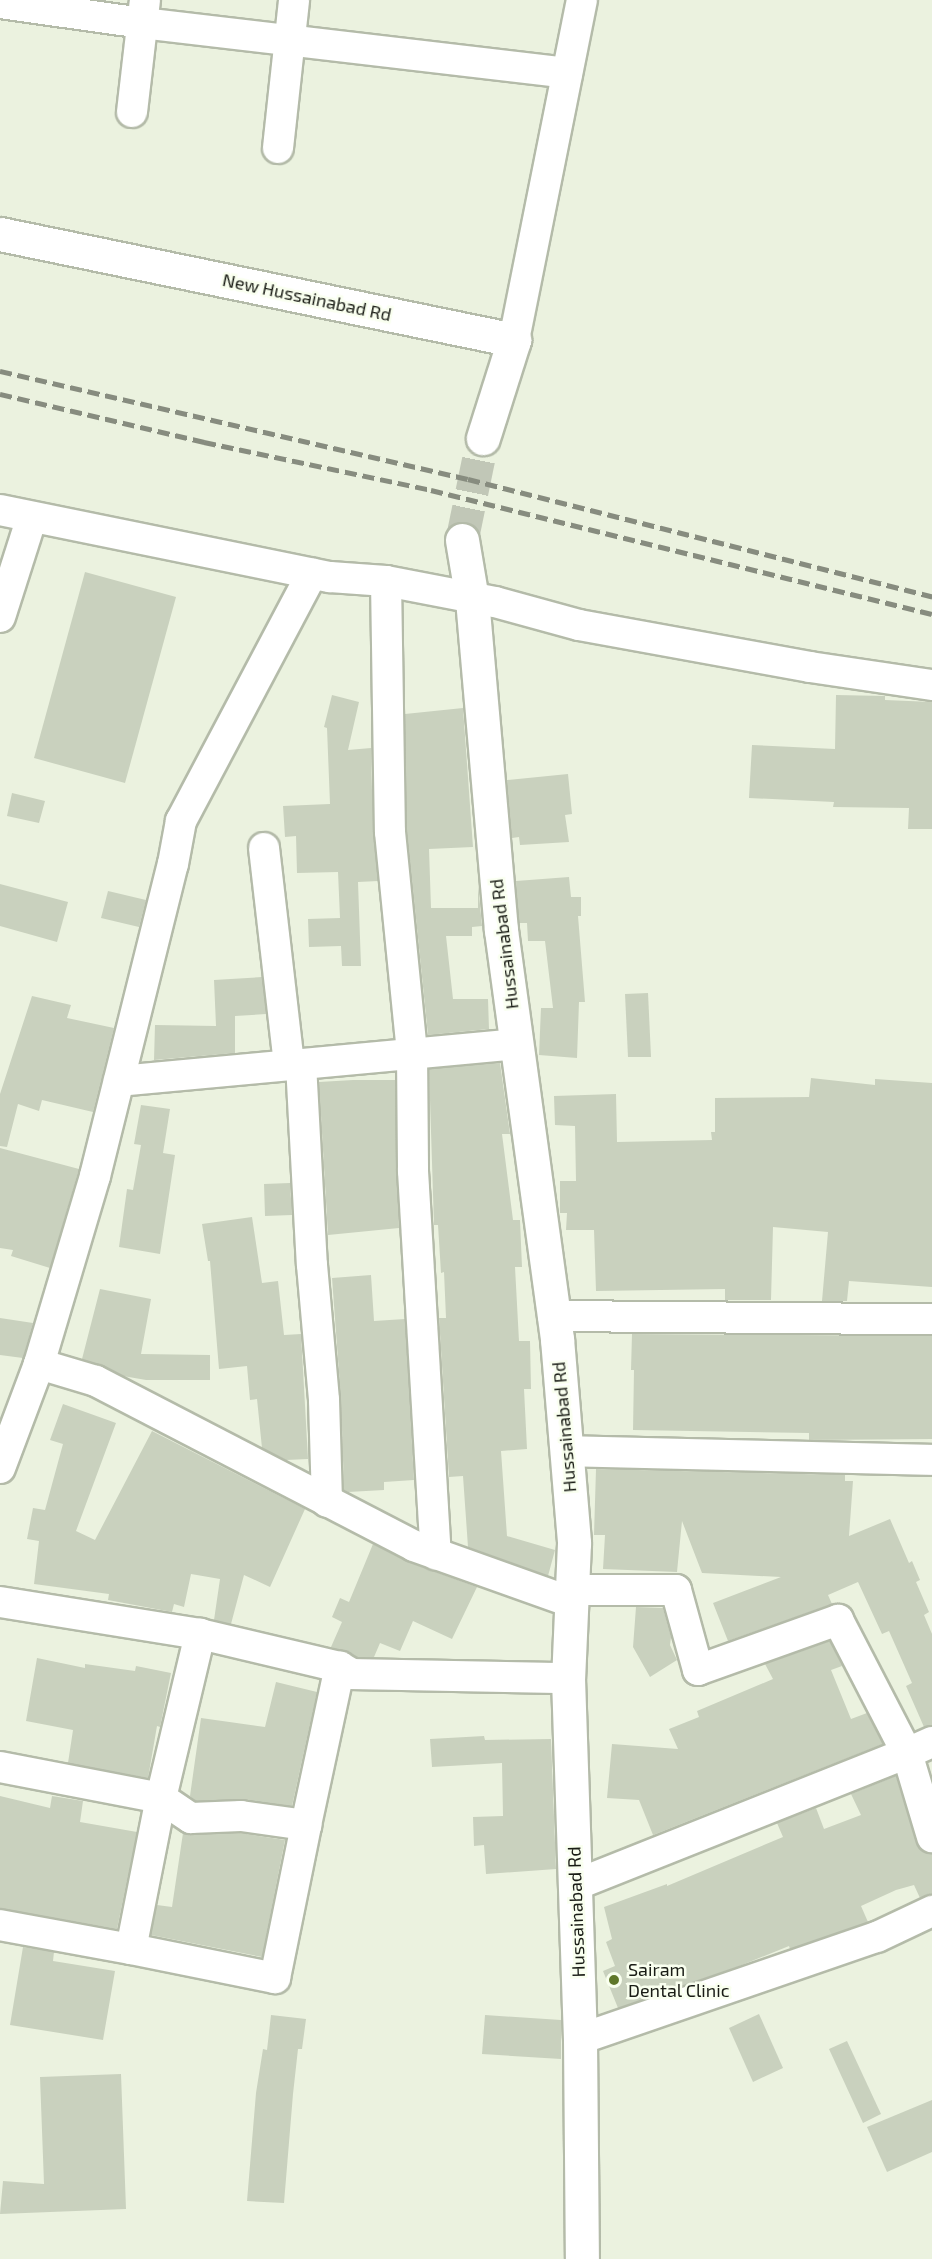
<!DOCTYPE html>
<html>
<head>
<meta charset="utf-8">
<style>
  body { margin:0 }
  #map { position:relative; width:932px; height:2259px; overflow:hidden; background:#ebf2df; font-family:"Exo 2",sans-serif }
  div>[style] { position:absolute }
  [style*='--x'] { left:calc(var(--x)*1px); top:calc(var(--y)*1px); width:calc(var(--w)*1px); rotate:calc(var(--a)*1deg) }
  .building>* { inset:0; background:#c9d1be }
  .tertiary-tunnel>* { height:33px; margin-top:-16.5px; transform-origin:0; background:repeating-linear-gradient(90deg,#c1c7b7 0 33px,transparent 0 49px) }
  .roads { filter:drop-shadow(2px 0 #b4bba9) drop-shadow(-2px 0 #b4bba9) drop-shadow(0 2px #b4bba9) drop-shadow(0 -2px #b4bba9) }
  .minor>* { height:30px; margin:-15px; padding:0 15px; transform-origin:15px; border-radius:15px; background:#fff }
  .tertiary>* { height:33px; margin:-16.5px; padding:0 16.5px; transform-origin:16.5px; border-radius:16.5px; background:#fff }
  .rail>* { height:4.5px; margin-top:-2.25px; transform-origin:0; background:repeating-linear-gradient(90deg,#878c7f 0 12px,transparent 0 18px) }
  .dots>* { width:16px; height:16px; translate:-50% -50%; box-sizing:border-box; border:3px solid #f9ffef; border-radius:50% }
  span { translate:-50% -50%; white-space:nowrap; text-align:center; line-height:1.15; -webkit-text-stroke:5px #f9ffef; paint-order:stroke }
  .street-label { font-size:18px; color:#191c15 }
  .poi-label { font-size:18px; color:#191c15 }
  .left { translate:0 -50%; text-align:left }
</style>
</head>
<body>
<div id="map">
  <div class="building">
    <i style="clip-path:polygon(85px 572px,176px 597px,125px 783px,34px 758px)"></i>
    <i style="clip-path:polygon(332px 695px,359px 702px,348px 750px,371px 748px,373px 832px,378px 881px,358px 882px,361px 966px,342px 966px,341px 946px,309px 947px,308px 919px,340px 918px,338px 872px,297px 873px,296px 836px,285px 837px,283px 806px,330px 804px,327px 728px,324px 727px)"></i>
    <i style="clip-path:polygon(836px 695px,885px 696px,885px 700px,932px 702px,932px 829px,908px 829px,909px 808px,833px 807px,834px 802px,749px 798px,752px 745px,835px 749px)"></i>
    <i style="clip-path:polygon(463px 708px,473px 847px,429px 849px,431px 908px,478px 908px,478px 884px,482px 926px,472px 927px,472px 936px,446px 936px,453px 999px,488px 999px,489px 1029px,428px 1035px,407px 831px,405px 714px)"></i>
    <i style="clip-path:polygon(568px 774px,572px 814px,565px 815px,569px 842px,520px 845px,519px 837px,512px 838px,507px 780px)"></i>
    <i style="clip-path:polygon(12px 793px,45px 801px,39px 823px,7px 816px)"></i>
    <i style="clip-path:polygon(569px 877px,571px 897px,581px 897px,581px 916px,578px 916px,585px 1002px,579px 1002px,577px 1058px,539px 1055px,541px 1008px,553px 1008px,545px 941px,528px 941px,527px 923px,519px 923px,516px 881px)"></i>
    <i style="clip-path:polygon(0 884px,68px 902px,57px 942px,0 926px)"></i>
    <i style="clip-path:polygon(108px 891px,146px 900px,139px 927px,101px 918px)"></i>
    <i style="clip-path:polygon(262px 977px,266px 1014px,235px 1016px,235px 1053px,154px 1060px,155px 1025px,216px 1026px,214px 980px)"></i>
    <i style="clip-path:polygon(648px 993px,651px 1057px,628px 1057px,625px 994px)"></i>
    <i style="clip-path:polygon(32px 996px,71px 1005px,67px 1018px,114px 1028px,93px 1112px,42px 1100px,39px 1111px,18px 1104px,7px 1147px,0 1146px,0 1094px)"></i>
    <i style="clip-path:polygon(500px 1063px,510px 1134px,502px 1134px,513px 1220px,520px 1220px,522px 1267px,515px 1267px,519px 1341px,530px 1341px,531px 1389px,524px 1389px,527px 1449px,501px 1451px,507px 1536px,555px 1550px,548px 1576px,468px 1547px,463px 1476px,449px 1477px,439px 1318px,446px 1318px,444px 1272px,441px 1273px,438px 1225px,434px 1225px,429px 1069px)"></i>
    <i style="clip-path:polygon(811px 1078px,875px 1085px,875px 1079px,932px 1083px,932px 1287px,849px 1281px,847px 1301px,822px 1301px,828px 1232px,773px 1227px,771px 1300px,725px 1300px,725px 1289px,596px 1291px,594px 1230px,566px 1230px,567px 1213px,560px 1213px,560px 1181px,576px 1181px,575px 1126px,555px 1125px,554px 1096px,616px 1094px,617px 1142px,712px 1140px,711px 1132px,715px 1132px,715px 1098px,809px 1097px)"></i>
    <i style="clip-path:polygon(353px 1080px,395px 1080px,399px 1228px,328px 1235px,319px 1082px)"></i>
    <i style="clip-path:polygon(141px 1105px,170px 1109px,163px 1153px,175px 1155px,160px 1254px,119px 1247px,127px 1189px,133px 1190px,141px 1145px,134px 1144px)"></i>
    <i style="clip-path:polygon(0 1148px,79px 1169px,50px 1268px,11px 1256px,13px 1250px,0 1248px)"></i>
    <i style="clip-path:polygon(290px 1183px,292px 1215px,265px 1216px,264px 1184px)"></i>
    <i style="clip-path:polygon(252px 1217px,262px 1283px,278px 1281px,284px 1335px,301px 1334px,308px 1459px,286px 1460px,262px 1448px,257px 1399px,250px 1400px,247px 1366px,219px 1369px,210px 1261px,208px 1261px,202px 1224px)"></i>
    <i style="clip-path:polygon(371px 1275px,374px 1321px,405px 1319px,414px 1480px,384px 1482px,384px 1490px,348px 1492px,344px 1490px,341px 1400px,332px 1278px)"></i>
    <i style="clip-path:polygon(100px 1289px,151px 1299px,141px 1354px,210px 1355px,210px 1380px,146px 1380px,123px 1376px,82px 1359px)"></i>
    <i style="clip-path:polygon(0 1318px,33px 1323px,23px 1358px,0 1355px)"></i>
    <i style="clip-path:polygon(632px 1334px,932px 1336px,932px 1439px,809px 1440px,809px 1433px,633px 1430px,634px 1370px,631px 1370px)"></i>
    <i style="clip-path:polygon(63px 1404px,116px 1423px,76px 1531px,95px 1540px,152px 1431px,305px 1509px,270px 1587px,244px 1575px,231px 1624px,214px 1620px,220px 1579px,191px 1574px,184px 1607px,174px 1604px,172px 1612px,108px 1600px,109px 1594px,34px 1584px,39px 1541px,27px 1539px,33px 1508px,45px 1510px,63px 1444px,50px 1440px)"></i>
    <i style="clip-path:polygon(596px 1469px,845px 1475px,845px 1481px,853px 1481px,849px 1536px,890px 1519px,909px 1563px,912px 1561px,920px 1580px,916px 1582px,929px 1612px,924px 1615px,932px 1634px,932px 1725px,924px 1727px,906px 1686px,912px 1683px,889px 1631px,882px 1634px,858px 1582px,828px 1595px,832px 1604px,728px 1641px,713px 1603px,781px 1577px,702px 1573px,682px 1521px,677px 1572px,603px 1569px,605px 1535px,594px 1535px)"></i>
    <i style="clip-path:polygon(373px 1544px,408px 1562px,477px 1587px,452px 1639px,413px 1621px,400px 1651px,380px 1643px,374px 1657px,357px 1657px,331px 1647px,342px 1622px,332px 1617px,340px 1598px,349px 1602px)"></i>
    <i style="clip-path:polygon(636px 1607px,663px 1608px,671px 1637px,670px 1645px,677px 1660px,650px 1677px,633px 1647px)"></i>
    <i style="clip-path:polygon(830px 1641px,842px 1666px,831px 1670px,851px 1719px,867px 1713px,883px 1744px,653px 1835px,639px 1800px,607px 1798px,612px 1744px,678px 1749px,669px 1729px,699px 1717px,697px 1711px,773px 1679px,765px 1664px)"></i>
    <i style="clip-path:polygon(37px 1658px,85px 1668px,85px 1664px,135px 1671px,136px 1666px,171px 1673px,160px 1727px,157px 1726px,148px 1778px,68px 1763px,73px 1730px,26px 1721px)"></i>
    <i style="clip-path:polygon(276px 1682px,317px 1692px,292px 1806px,243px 1799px,196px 1801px,190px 1796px,201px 1718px,265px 1727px)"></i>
    <i style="clip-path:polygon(484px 1736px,485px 1740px,551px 1739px,556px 1869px,486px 1874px,484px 1845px,474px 1846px,473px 1817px,503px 1816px,502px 1763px,432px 1767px,430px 1739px)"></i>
    <i style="clip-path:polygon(896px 1776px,916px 1842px,921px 1850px,932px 1854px,932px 1894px,920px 1898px,914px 1885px,896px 1890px,861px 1906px,868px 1922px,790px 1949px,789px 1946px,737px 1967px,618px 2008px,603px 1971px,615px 1966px,606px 1942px,612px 1939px,604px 1907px,667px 1884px,667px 1886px,783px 1837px,777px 1823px,816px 1808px,824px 1829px,861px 1815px,851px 1794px)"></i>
    <i style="clip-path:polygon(0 1796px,50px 1808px,52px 1796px,83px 1801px,80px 1822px,137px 1832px,117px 1929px,0 1908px)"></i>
    <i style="clip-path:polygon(183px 1833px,192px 1835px,240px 1833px,285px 1840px,262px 1957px,151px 1935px,157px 1905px,172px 1907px)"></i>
    <i style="clip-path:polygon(23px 1947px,54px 1952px,53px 1961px,115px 1971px,103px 2040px,10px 2025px)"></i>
    <i style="clip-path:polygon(759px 2014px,783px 2068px,753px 2082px,729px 2028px)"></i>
    <i style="clip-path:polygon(271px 2015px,306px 2019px,302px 2049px,298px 2049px,293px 2094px,284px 2203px,247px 2201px,256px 2093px,263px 2049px,267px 2050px)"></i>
    <i style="clip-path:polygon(485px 2015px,561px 2020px,561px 2059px,482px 2054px)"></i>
    <i style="clip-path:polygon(847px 2041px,881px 2114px,863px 2123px,829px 2049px)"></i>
    <i style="clip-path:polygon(121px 2074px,126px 2209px,0 2214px,3px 2181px,44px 2184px,40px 2077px)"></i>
    <i style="clip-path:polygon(932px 2100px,932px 2152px,887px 2172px,867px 2127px)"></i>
  </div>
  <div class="tertiary-tunnel">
    <i style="--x:462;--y:540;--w:104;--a:-78.4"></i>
  </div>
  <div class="roads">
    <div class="minor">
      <i style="--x:0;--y:3;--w:143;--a:8"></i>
      <i style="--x:142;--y:23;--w:428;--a:6.7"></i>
      <i style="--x:132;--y:112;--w:113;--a:-83.4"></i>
      <i style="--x:278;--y:148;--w:149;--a:-83.8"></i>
      <i style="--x:514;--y:340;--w:347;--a:-78.7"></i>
      <i style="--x:0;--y:510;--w:337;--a:11.5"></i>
      <i style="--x:330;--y:577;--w:56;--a:4.1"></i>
      <i style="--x:386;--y:581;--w:111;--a:10.9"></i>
      <i style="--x:495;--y:602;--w:87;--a:15.3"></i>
      <i style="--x:579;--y:625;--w:235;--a:10.3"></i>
      <i style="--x:810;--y:667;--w:123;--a:8.4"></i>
      <i style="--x:386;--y:581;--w:251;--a:89.1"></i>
      <i style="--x:390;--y:832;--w:221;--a:84.3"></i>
      <i style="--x:412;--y:1052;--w:119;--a:89.5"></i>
      <i style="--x:413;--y:1171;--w:384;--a:86.6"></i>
      <i style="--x:0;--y:617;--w:105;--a:-72.3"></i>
      <i style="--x:264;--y:848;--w:218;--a:83.4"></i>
      <i style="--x:301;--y:1064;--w:201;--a:86.9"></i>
      <i style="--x:312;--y:1265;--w:136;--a:84.9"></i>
      <i style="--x:324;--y:1400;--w:102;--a:88.3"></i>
      <i style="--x:119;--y:1081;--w:399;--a:-5.3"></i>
      <i style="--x:553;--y:1316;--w:379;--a:0.5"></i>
      <i style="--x:39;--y:1364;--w:59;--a:16.6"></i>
      <i style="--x:96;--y:1381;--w:358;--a:27.4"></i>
      <i style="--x:414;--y:1546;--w:167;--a:19.6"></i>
      <i style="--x:566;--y:1451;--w:366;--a:1.4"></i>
      <i style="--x:0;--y:1468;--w:111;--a:-69.4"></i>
      <i style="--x:39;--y:1364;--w:196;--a:-73.4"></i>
      <i style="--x:95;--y:1176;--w:322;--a:-76"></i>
      <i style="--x:173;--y:864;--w:44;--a:-79.5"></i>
      <i style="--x:181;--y:821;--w:280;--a:-62.1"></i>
      <i style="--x:572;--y:1590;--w:104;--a:0"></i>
      <i style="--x:676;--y:1590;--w:83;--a:74.6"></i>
      <i style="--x:698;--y:1670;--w:149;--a:-19.7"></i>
      <i style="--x:838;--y:1620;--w:150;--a:62.6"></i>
      <i style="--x:907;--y:1753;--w:357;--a:158.3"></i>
      <i style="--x:0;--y:1602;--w:203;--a:9.1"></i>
      <i style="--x:200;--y:1634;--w:144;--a:13.3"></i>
      <i style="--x:340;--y:1667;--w:14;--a:30"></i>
      <i style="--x:352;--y:1674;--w:216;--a:1.1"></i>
      <i style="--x:932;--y:1742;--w:27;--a:156"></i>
      <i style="--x:907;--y:1753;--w:88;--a:73.4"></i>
      <i style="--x:0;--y:1767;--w:164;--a:10.9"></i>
      <i style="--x:161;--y:1798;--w:36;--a:34"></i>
      <i style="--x:191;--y:1818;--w:50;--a:-2.3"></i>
      <i style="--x:241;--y:1816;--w:66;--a:7.9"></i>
      <i style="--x:306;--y:1825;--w:162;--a:-77.9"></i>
      <i style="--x:0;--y:1925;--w:133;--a:10.4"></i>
      <i style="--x:131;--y:1949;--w:154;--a:-78.8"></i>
      <i style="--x:161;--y:1798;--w:169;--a:-76.6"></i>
      <i style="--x:131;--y:1949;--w:147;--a:11.4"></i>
      <i style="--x:275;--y:1978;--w:156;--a:-78.5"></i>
      <i style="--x:580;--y:2039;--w:314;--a:-19"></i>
      <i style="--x:877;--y:1937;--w:61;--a:-25.3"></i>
    </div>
    <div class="tertiary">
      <i style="--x:0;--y:234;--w:525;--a:11.65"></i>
      <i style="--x:514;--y:340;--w:103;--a:107.6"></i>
      <i style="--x:462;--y:540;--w:60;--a:80.4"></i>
      <i style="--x:472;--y:599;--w:332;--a:85"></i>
      <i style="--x:501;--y:930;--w:413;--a:82.2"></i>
      <i style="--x:557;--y:1339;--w:205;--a:85.2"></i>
      <i style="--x:574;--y:1543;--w:135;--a:92.5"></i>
      <i style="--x:568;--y:1678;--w:361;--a:88.1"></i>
      <i style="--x:580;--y:2039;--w:220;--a:89.5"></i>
    </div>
  </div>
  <div class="rail">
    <i style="--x:0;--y:371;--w:480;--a:13"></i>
    <i style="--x:468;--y:479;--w:479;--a:14.2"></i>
    <i style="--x:0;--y:394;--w:210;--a:13.2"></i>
    <i style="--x:204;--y:442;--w:232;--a:11.9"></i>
    <i style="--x:431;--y:490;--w:516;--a:13.9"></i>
  </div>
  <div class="dots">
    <i style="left:614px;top:1980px;background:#5f772a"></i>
  </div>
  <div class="street-label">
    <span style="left:307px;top:297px;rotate:12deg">New Hussainabad Rd</span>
    <span style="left:504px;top:944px;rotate:-97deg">Hussainabad Rd</span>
    <span style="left:564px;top:1427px;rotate:-95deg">Hussainabad Rd</span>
    <span style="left:576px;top:1912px;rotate:-92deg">Hussainabad Rd</span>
  </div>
  <div class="poi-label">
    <span class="left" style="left:628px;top:1980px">Sairam<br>Dental Clinic</span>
  </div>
</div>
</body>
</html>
